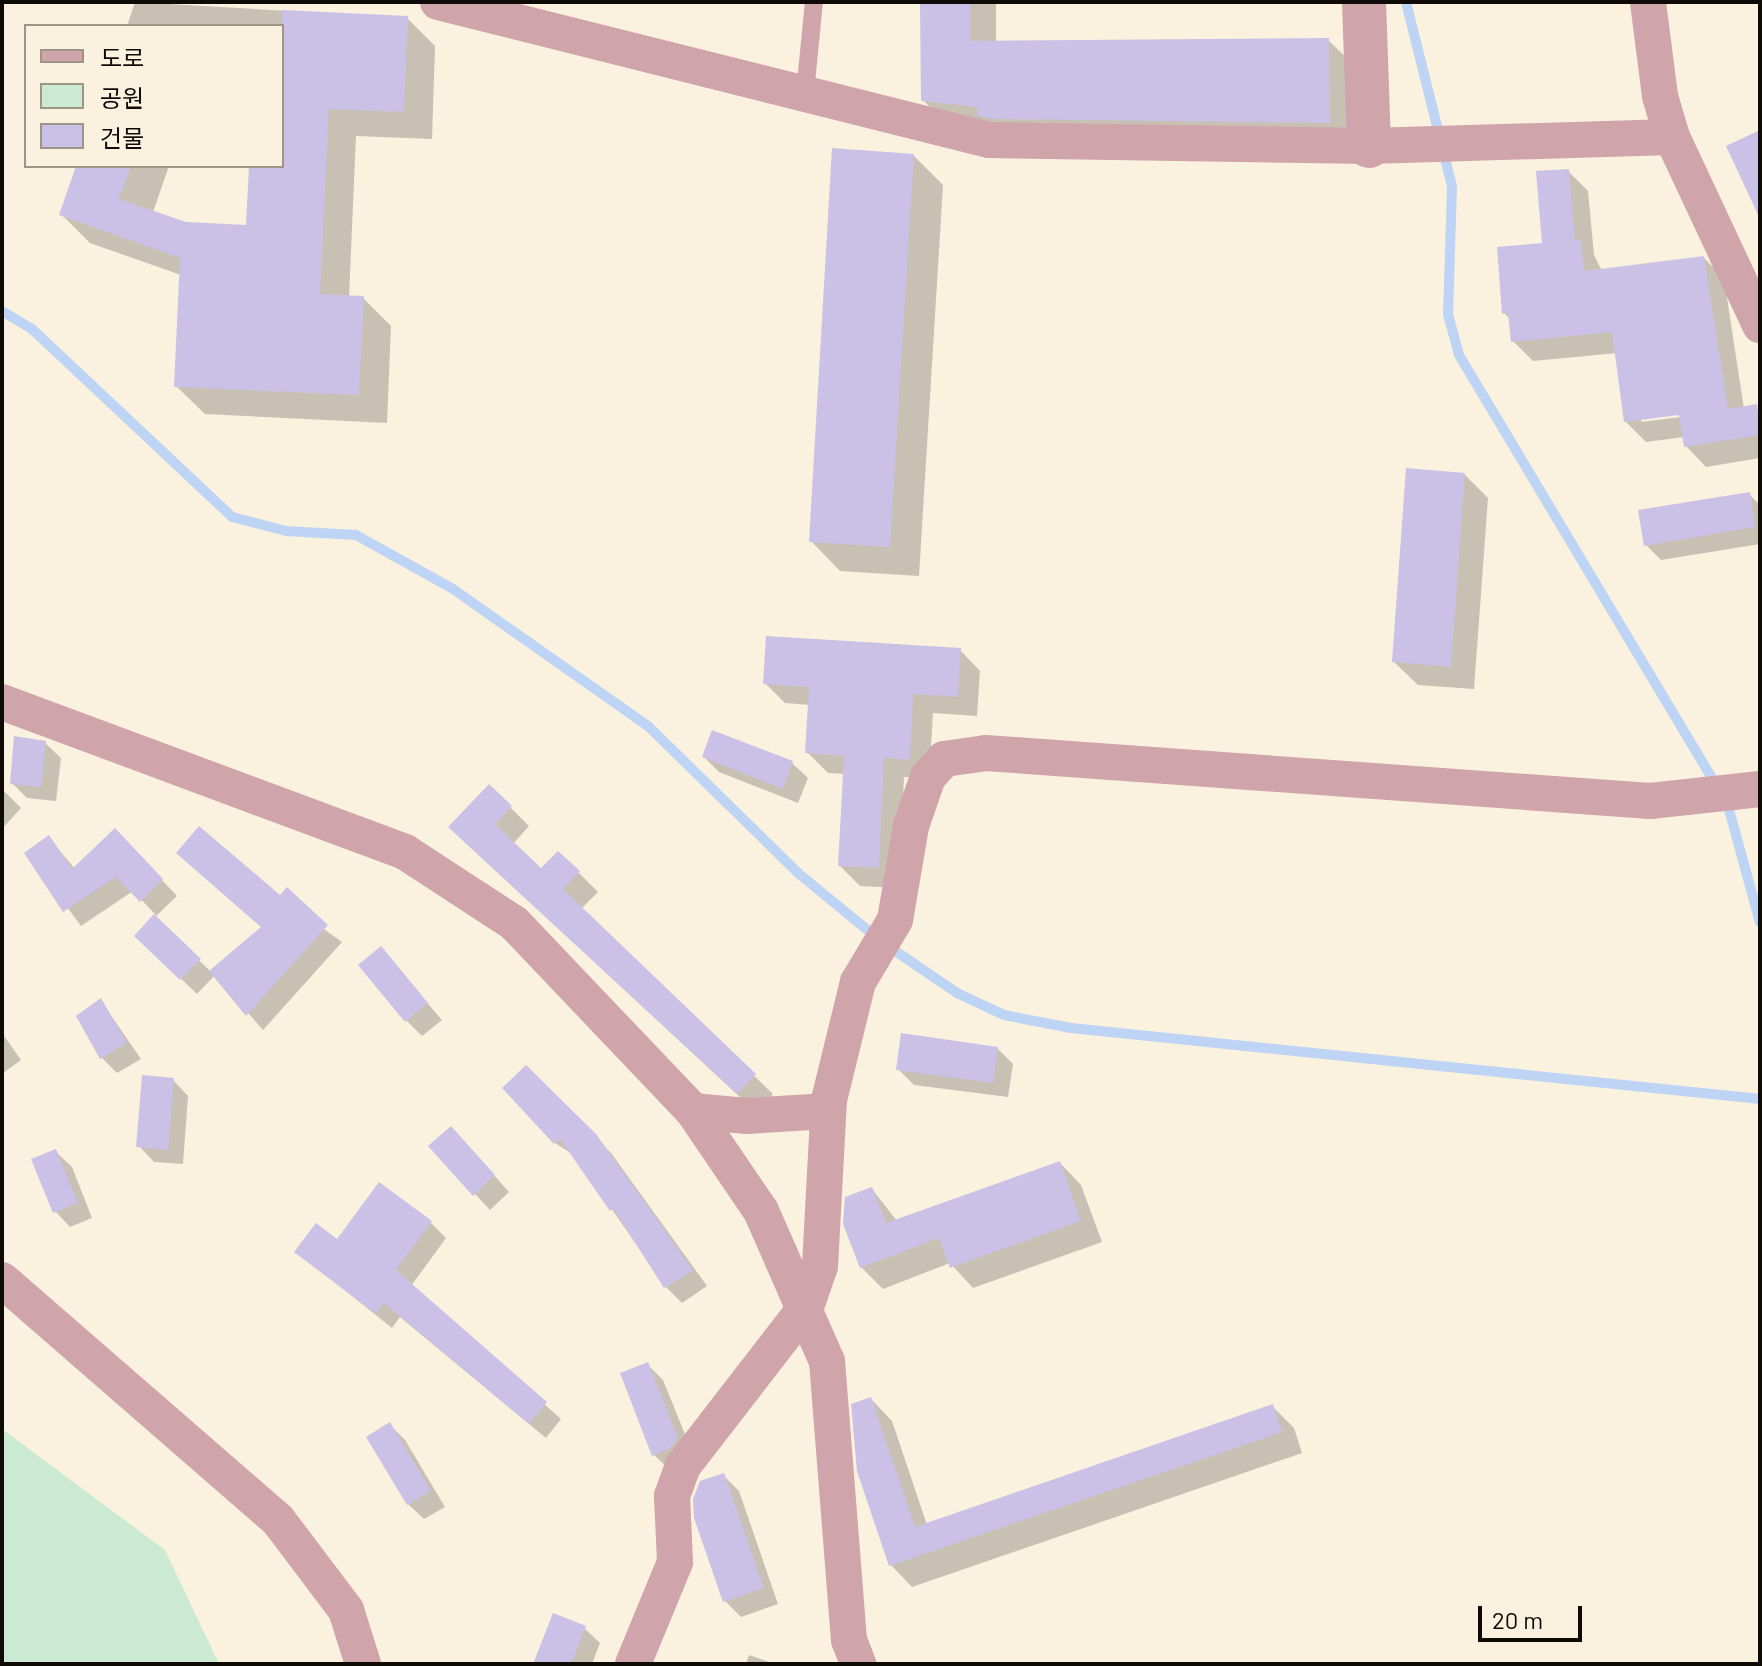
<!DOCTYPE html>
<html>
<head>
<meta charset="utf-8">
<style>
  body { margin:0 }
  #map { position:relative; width:1762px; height:1666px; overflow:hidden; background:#fbf1df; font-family:Barlow,"Noto Sans KR",sans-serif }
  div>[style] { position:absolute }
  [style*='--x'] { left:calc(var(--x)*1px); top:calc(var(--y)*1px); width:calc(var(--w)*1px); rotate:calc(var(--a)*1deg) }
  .green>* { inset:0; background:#cbe9d3 }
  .shadow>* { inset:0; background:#0003 }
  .stream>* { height:10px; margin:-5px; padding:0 5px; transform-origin:5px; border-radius:5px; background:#bed4f5 }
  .building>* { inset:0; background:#cbc0e5 }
  .service>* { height:18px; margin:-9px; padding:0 9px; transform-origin:9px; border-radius:9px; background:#cfa4aa }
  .minor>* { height:36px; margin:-18px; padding:0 18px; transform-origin:18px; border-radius:18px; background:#cfa4aa }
  .tertiary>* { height:44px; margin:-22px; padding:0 22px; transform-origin:22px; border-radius:22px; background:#cfa4aa }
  span { translate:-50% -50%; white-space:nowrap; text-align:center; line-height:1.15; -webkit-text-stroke:8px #fbf1df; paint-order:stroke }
  .frame { position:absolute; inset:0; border:4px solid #0e0b06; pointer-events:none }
  .legend { position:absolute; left:24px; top:24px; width:260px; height:144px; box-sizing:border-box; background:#fbf1df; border:2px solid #9c9588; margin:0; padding:10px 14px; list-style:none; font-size:24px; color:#0e0b06 }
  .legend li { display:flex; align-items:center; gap:16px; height:40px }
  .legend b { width:40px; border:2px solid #9c9588 }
  .scale { position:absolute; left:1478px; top:1606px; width:104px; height:36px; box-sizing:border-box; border:4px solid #0e0b06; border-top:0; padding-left:10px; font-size:24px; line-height:28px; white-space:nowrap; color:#0e0b06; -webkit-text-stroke:6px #fbf1df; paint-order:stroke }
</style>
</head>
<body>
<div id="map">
  <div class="green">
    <i style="clip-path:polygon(2px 1429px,165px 1550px,219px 1664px,2px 1664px)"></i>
  </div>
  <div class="shadow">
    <i style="clip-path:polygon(135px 2px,407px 18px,435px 46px,432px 139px,356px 136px,349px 297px,363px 298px,391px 326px,387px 423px,205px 414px,176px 386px,181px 275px,90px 243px,62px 215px,79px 166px,169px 166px,153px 212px,185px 224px,248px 227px,251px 166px,282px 166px,282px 26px,127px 26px)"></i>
    <i style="clip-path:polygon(922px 2px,996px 2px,996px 43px,1328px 40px,1356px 67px,1357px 149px,950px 128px,923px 100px)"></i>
    <i style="clip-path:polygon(913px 155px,943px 185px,919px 576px,840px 571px,811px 541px)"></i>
    <i style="clip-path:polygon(evenodd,1568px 171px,1588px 191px,1594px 255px,1602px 271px,1704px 258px,1724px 278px,1744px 409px,1760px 410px,1760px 458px,1706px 467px,1686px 446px,1684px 437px,1646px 442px,1626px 422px,1617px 353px,1533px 361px,1513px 341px,1511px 320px,1504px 313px,1544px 245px,1568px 171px,1689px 412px,1689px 416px,1641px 422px,1641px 418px,1689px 412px)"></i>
    <i style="clip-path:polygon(1464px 474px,1488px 498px,1474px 689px,1418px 685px,1394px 662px)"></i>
    <i style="clip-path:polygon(1749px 494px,1760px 505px,1760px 544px,1661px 560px,1646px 545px)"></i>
    <i style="clip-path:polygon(960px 650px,980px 671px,977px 716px,933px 713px,929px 779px,904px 777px,899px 888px,860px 886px,840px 866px,845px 774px,828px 773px,807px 752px,810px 705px,785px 703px,765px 683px)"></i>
    <i style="clip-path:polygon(45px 743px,61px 758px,56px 801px,27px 798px,12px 783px)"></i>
    <i style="clip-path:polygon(704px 757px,792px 763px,808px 778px,798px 803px,719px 772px)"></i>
    <i style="clip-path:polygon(2px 789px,21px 808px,2px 829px)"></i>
    <i style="clip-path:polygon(510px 807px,529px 826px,513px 844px,541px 871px,559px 853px,598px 892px,581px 909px,773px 1094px,756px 1112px,470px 846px)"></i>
    <i style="clip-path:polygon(49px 838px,75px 869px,131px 847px,177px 896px,155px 917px,211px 972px,263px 928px,179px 853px,280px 898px,342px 942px,263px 1030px,215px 975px,197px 994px,137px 936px,156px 915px,133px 891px,81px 926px,27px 853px)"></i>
    <i style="clip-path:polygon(381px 949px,442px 1020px,422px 1036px,406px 1020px)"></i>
    <i style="clip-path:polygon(101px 1001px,141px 1059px,117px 1073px,102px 1058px)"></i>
    <i style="clip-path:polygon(2px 1033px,21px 1060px,2px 1074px)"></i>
    <i style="clip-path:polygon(997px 1048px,1013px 1064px,1008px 1097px,914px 1085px,898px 1069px)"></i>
    <i style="clip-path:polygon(526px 1068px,611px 1153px,707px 1286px,682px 1303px,666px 1287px,574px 1155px,555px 1143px)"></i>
    <i style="clip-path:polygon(173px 1080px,188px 1096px,183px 1164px,154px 1162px,139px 1146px)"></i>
    <i style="clip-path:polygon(466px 1144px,509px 1192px,490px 1210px,431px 1147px)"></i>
    <i style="clip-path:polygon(56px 1152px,72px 1167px,92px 1218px,70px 1227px,55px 1211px)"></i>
    <i style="clip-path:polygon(1060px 1163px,1081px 1185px,1102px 1242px,973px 1288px,950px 1263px,883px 1289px,861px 1267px,872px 1189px,897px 1221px)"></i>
    <i style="clip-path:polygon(431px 1223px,446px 1238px,411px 1286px,561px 1419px,546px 1438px,400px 1317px,392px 1328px,297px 1252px)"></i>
    <i style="clip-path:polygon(647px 1364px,663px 1380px,693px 1454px,670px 1470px,654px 1455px)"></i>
    <i style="clip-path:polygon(871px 1399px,892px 1421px,927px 1525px,1272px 1406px,1294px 1428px,1302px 1453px,912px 1587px,891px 1565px)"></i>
    <i style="clip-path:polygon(390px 1425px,405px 1440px,445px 1507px,424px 1519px,408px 1504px)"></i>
    <i style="clip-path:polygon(723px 1475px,739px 1491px,778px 1604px,741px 1617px,725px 1601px)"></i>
    <i style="clip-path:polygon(584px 1628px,600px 1643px,592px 1664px,536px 1664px)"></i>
    <i style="clip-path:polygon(749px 1655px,775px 1664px,746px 1664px)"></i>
  </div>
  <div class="stream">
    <i style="--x:1406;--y:2;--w:191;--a:76"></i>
    <i style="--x:1452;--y:187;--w:127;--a:91.8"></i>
    <i style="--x:1448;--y:314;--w:42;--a:75"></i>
    <i style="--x:1459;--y:355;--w:501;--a:59.13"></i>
    <i style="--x:2;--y:311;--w:35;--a:31"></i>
    <i style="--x:32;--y:329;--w:274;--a:43.2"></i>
    <i style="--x:232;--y:517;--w:56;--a:14.5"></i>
    <i style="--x:286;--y:531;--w:70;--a:3.3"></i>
    <i style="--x:356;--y:535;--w:111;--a:29.1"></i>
    <i style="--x:453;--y:589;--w:238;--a:35.1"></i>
    <i style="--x:648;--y:726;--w:210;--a:44.4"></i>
    <i style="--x:798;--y:873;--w:109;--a:39.4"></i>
    <i style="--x:882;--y:942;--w:91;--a:34.2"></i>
    <i style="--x:957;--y:993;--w:52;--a:25.1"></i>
    <i style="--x:1004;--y:1015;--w:68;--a:11"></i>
    <i style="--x:1071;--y:1028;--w:693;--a:5.88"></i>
    <i style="--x:1727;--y:802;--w:125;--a:74.7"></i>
  </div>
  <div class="building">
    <i style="clip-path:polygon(920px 2px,970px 2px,970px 41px,1329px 38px,1330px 123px,992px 119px,977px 115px,977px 107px,921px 101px)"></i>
    <i style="clip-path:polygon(282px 10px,408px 16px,404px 112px,329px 109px,320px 294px,364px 296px,359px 395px,174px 387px,180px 258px,59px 215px,76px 166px,131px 166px,119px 199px,186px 222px,246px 225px,249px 166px,282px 166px)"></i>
    <i style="clip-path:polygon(1760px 130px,1760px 219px,1726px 146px)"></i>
    <i style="clip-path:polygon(832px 148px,914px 154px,890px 547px,809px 542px)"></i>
    <i style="clip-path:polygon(1569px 169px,1575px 240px,1581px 240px,1584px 271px,1704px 256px,1728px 409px,1757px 404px,1760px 435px,1684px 447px,1679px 415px,1624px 422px,1612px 332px,1511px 342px,1508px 313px,1502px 314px,1497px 247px,1542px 243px,1536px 171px)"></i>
    <i style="clip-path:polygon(1406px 468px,1465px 473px,1451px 667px,1392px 662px)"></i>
    <i style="clip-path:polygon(1750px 492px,1755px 527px,1644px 546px,1638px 510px)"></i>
    <i style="clip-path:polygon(766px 636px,961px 648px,958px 697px,913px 694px,910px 760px,884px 758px,879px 868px,838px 866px,844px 756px,805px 753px,809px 687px,763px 684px)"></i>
    <i style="clip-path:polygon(712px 730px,793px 761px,783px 789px,702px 757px)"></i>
    <i style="clip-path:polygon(14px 736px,46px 741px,41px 787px,10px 784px)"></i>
    <i style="clip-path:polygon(489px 784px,512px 806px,495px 824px,541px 868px,558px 851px,580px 871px,563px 889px,756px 1074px,737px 1094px,448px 827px)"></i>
    <i style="clip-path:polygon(199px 826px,280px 895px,287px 887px,328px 925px,246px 1016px,209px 971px,261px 927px,176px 853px)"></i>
    <i style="clip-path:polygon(115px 828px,163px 879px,140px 902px,116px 877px,63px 912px,24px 853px,49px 835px,72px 869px)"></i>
    <i style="clip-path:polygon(154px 914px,201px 959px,180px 980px,134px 936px)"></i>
    <i style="clip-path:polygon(381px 946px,428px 1003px,405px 1022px,358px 965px)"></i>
    <i style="clip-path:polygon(101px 998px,127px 1043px,100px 1059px,76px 1016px)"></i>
    <i style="clip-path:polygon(901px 1033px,998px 1047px,993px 1083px,896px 1070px)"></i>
    <i style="clip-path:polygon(526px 1065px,596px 1134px,693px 1270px,664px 1288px,613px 1208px,610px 1211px,560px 1139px,554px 1144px,502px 1088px)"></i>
    <i style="clip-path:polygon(142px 1075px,174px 1078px,168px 1150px,136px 1147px)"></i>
    <i style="clip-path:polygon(451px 1126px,495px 1175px,473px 1196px,428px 1146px)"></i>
    <i style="clip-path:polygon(56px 1149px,78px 1203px,53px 1213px,31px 1159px)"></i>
    <i style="clip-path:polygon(1060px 1161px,1081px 1221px,950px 1268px,939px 1238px,860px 1268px,843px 1224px,845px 1197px,872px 1187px,886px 1223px)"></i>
    <i style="clip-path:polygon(379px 1182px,432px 1221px,396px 1270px,547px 1402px,529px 1424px,384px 1303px,376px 1314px,294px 1252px,316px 1223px,337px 1239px)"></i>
    <i style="clip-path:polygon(648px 1362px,678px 1438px,670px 1448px,652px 1456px,620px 1373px)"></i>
    <i style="clip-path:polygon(871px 1397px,915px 1527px,1273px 1404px,1282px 1432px,889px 1566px,857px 1471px,851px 1404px)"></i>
    <i style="clip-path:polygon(390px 1422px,431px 1491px,407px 1505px,366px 1437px)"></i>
    <i style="clip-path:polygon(724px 1473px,764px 1588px,723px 1602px,694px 1518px,693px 1499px,700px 1481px)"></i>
    <i style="clip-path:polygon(553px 1613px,586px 1626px,571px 1664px,533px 1664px)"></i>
  </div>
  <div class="service">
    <i style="--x:805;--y:93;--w:91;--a:-84.4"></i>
  </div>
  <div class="minor">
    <i style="--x:438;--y:2;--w:568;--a:14.06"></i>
    <i style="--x:989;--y:140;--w:380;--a:0.9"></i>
    <i style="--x:1369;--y:146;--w:303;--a:-1.7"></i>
    <i style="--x:1672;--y:137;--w:43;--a:-106.3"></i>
    <i style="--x:1660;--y:96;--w:95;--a:-97.3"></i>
    <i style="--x:1672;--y:137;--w:208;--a:64.9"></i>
    <i style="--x:2;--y:702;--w:430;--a:20.4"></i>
    <i style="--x:405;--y:852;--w:130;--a:33.1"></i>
    <i style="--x:514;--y:923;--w:260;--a:46.4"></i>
    <i style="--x:693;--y:1111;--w:121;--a:55.8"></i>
    <i style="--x:761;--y:1211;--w:164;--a:66.3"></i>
    <i style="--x:827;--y:1361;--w:280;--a:85.5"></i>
    <i style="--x:849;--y:1640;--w:26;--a:69"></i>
    <i style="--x:693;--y:1111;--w:54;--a:5.3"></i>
    <i style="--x:747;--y:1116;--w:81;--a:-3.5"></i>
    <i style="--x:2;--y:1280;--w:366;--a:41"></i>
    <i style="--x:278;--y:1520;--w:113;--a:52.9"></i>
    <i style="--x:346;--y:1610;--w:57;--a:72.5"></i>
    <i style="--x:633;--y:1664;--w:110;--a:-67.6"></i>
    <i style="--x:675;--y:1562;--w:66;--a:-92.6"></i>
    <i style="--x:672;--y:1496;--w:32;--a:-70"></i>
    <i style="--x:683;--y:1466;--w:201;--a:-52.3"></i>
    <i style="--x:806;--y:1307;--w:43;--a:-71.1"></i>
    <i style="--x:820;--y:1266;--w:166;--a:-86.9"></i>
    <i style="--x:829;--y:1100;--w:122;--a:-76.2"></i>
    <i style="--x:858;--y:982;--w:72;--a:-59.2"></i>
    <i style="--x:895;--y:920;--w:95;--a:-80.3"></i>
    <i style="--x:911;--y:826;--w:52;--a:-70.9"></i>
    <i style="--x:928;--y:777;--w:24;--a:-48"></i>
    <i style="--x:944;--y:759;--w:42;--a:-8.1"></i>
    <i style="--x:986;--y:753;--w:666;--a:4.13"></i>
    <i style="--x:1650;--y:801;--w:111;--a:-6.2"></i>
  </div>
  <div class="tertiary">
    <i style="--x:1364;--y:2;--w:144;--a:88"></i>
  </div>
  <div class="frame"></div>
  <ul class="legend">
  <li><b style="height:10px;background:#cfa4aa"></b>도로</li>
  <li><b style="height:22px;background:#cbe9d3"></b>공원</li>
  <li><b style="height:22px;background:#cbc0e5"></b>건물</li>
  </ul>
  <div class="scale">20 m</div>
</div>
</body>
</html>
